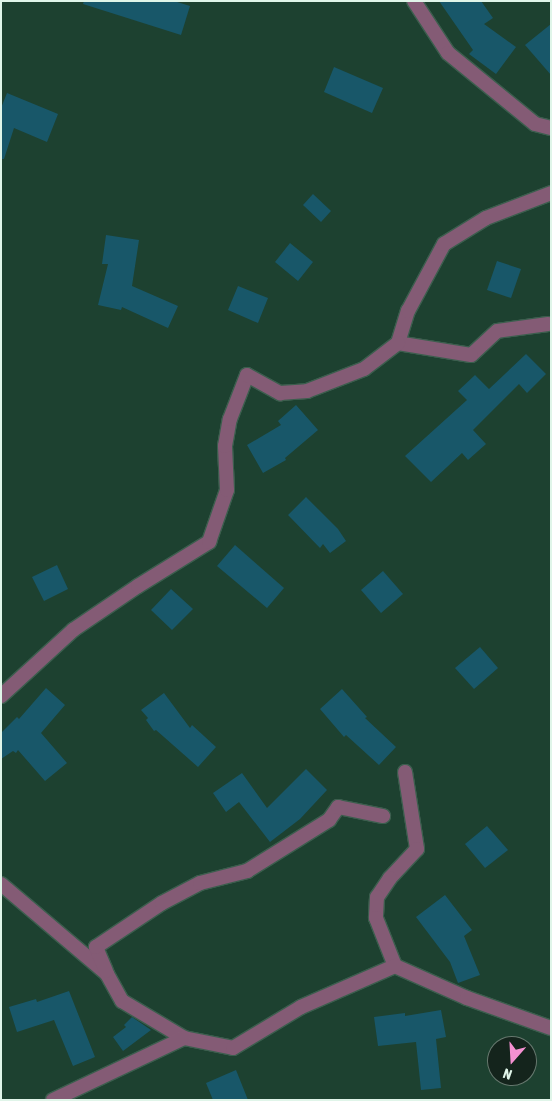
<!DOCTYPE html>
<html>
<head>
<meta charset="utf-8">
<style>
  body { margin:0 }
  #map { position:relative; width:552px; height:1101px; overflow:hidden; background:#1d4130; font-family:"Asap Condensed",sans-serif }
  div>[style] { position:absolute }
  [style*='--x'] { left:calc(var(--x)*1px); top:calc(var(--y)*1px); width:calc(var(--w)*1px); rotate:calc(var(--a)*1deg) }
  .building>* { inset:0; background:#185769 }
  .roads { filter:drop-shadow(1px 0 #3c5e4e) drop-shadow(-1px 0 #3c5e4e) drop-shadow(0 1px #3c5e4e) drop-shadow(0 -1px #3c5e4e) }
  .minor>* { height:14px; margin:-7px; padding:0 7px; transform-origin:7px; border-radius:7px; background:#845b75 }
  span { translate:-50% -50%; white-space:nowrap; text-align:center; line-height:1.15; -webkit-text-stroke:4px #14241c; paint-order:stroke }
  .frame { position:absolute; inset:0; border:2px solid #e0f5e9; pointer-events:none }
  .north { position:absolute; left:487px; top:1036px; width:50px; height:50px; box-sizing:border-box; background:#14241c; border:1px solid #66786e; border-radius:50%; rotate:199deg; font-size:14px; font-weight:700; line-height:20px; text-align:center; color:#e0f5e9 }
  .north::after { content:''; display:block; margin:auto; width:18px; height:22px; background:#f591d2; clip-path:polygon(50% 0,100% 100%,50% 72%,0 100%) }
</style>
</head>
<body>
<div id="map">
  <div class="building">
    <i style="clip-path:polygon(84px 1px,174px 1px,190px 6px,181px 35px,83px 4px)"></i>
    <i style="clip-path:polygon(439px 1px,481px 1px,493px 18px,484px 24px,516px 47px,496px 74px,469px 54px,473px 50px)"></i>
    <i style="clip-path:polygon(551px 24px,551px 75px,525px 45px)"></i>
    <i style="clip-path:polygon(334px 67px,383px 88px,372px 113px,324px 92px)"></i>
    <i style="clip-path:polygon(7px 93px,58px 114px,47px 142px,14px 128px,4px 159px,1px 159px,1px 108px)"></i>
    <i style="clip-path:polygon(313px 194px,331px 211px,321px 222px,303px 205px)"></i>
    <i style="clip-path:polygon(106px 235px,139px 240px,132px 286px,178px 306px,168px 328px,122px 307px,121px 310px,98px 305px,108px 264px,102px 264px)"></i>
    <i style="clip-path:polygon(290px 243px,313px 262px,298px 281px,275px 262px)"></i>
    <i style="clip-path:polygon(497px 261px,521px 269px,511px 298px,487px 290px)"></i>
    <i style="clip-path:polygon(238px 286px,268px 298px,258px 323px,228px 310px)"></i>
    <i style="clip-path:polygon(526px 354px,546px 374px,527px 393px,519px 384px,473px 430px,486px 444px,468px 460px,462px 453px,431px 482px,405px 456px,467px 400px,458px 391px,475px 375px,489px 389px)"></i>
    <i style="clip-path:polygon(296px 405px,318px 430px,285px 458px,286px 460px,263px 473px,247px 445px,281px 425px,278px 421px)"></i>
    <i style="clip-path:polygon(306px 497px,338px 529px,346px 541px,330px 553px,323px 544px,320px 548px,288px 515px)"></i>
    <i style="clip-path:polygon(235px 545px,284px 588px,267px 608px,217px 566px)"></i>
    <i style="clip-path:polygon(57px 565px,68px 589px,44px 601px,32px 577px)"></i>
    <i style="clip-path:polygon(383px 571px,403px 594px,381px 613px,361px 590px)"></i>
    <i style="clip-path:polygon(171px 589px,193px 609px,172px 630px,151px 610px)"></i>
    <i style="clip-path:polygon(480px 647px,498px 668px,474px 689px,455px 668px)"></i>
    <i style="clip-path:polygon(46px 688px,65px 705px,41px 733px,67px 763px,45px 781px,18px 750px,16px 753px,13px 751px,1px 759px,1px 733px,17px 717px,19px 719px)"></i>
    <i style="clip-path:polygon(342px 689px,367px 717px,365px 718px,396px 747px,379px 765px,346px 735px,344px 737px,320px 709px)"></i>
    <i style="clip-path:polygon(164px 693px,190px 728px,192px 725px,216px 747px,198px 767px,156px 730px,154px 731px,146px 720px,148px 718px,141px 710px)"></i>
    <i style="clip-path:polygon(306px 769px,327px 790px,300px 819px,270px 842px,239px 802px,226px 812px,213px 793px,242px 773px,267px 808px)"></i>
    <i style="clip-path:polygon(487px 826px,508px 850px,485px 868px,465px 844px)"></i>
    <i style="clip-path:polygon(445px 895px,472px 930px,464px 936px,480px 975px,458px 983px,450px 962px,416px 917px)"></i>
    <i style="clip-path:polygon(69px 991px,95px 1057px,73px 1066px,54px 1020px,17px 1032px,9px 1007px,36px 999px,37px 1002px)"></i>
    <i style="clip-path:polygon(441px 1010px,446px 1037px,436px 1039px,441px 1088px,421px 1090px,416px 1042px,378px 1046px,374px 1017px,405px 1013px,405px 1016px)"></i>
    <i style="clip-path:polygon(132px 1017px,151px 1030px,123px 1051px,113px 1037px,126px 1027px,124px 1025px)"></i>
    <i style="clip-path:polygon(236px 1070px,248px 1100px,213px 1100px,206px 1083px)"></i>
  </div>
  <div class="roads">
    <div class="minor">
      <i style="--x:414;--y:1;--w:62;--a:56.8"></i>
      <i style="--x:448;--y:53;--w:112;--a:39.2"></i>
      <i style="--x:535;--y:124;--w:16;--a:14"></i>
      <i style="--x:548;--y:324;--w:51;--a:172.2"></i>
      <i style="--x:497;--y:331;--w:35;--a:137"></i>
      <i style="--x:471;--y:355;--w:74;--a:-170.7"></i>
      <i style="--x:398;--y:343;--w:34;--a:-73"></i>
      <i style="--x:408;--y:311;--w:76;--a:-61.8"></i>
      <i style="--x:444;--y:244;--w:49;--a:-31.8"></i>
      <i style="--x:486;--y:218;--w:70;--a:-21"></i>
      <i style="--x:1;--y:696;--w:98;--a:-42.5"></i>
      <i style="--x:73;--y:630;--w:78;--a:-34.1"></i>
      <i style="--x:138;--y:586;--w:84;--a:-31.8"></i>
      <i style="--x:209;--y:542;--w:55;--a:-70.9"></i>
      <i style="--x:227;--y:490;--w:44;--a:-92.6"></i>
      <i style="--x:225;--y:446;--w:27;--a:-80"></i>
      <i style="--x:230;--y:419;--w:47;--a:-68.9"></i>
      <i style="--x:247;--y:375;--w:38;--a:29"></i>
      <i style="--x:280;--y:393;--w:27;--a:-4"></i>
      <i style="--x:307;--y:391;--w:61;--a:-21.1"></i>
      <i style="--x:364;--y:369;--w:43;--a:-37.4"></i>
      <i style="--x:405;--y:772;--w:78;--a:81.1"></i>
      <i style="--x:417;--y:849;--w:40;--a:133"></i>
      <i style="--x:390;--y:878;--w:23;--a:124"></i>
      <i style="--x:377;--y:897;--w:21;--a:93"></i>
      <i style="--x:376;--y:918;--w:52;--a:68.4"></i>
      <i style="--x:395;--y:966;--w:79;--a:24"></i>
      <i style="--x:467;--y:998;--w:89;--a:19.7"></i>
      <i style="--x:1;--y:884;--w:139;--a:40.3"></i>
      <i style="--x:107;--y:974;--w:31;--a:61"></i>
      <i style="--x:122;--y:1001;--w:72;--a:30.8"></i>
      <i style="--x:184;--y:1038;--w:50;--a:11.5"></i>
      <i style="--x:233;--y:1048;--w:79;--a:-31.1"></i>
      <i style="--x:301;--y:1007;--w:103;--a:-23.6"></i>
      <i style="--x:106;--y:971;--w:26;--a:-113"></i>
      <i style="--x:96;--y:947;--w:79;--a:-33.7"></i>
      <i style="--x:162;--y:903;--w:43;--a:-27.8"></i>
      <i style="--x:200;--y:883;--w:49;--a:-14.3"></i>
      <i style="--x:247;--y:871;--w:97;--a:-31.9"></i>
      <i style="--x:329;--y:820;--w:16;--a:-55"></i>
      <i style="--x:338;--y:807;--w:46;--a:11.3"></i>
      <i style="--x:53;--y:1100;--w:145;--a:-25.3"></i>
    </div>
  </div>
  <div class="frame"></div>
  <div class="north">N</div>
</div>
</body>
</html>
